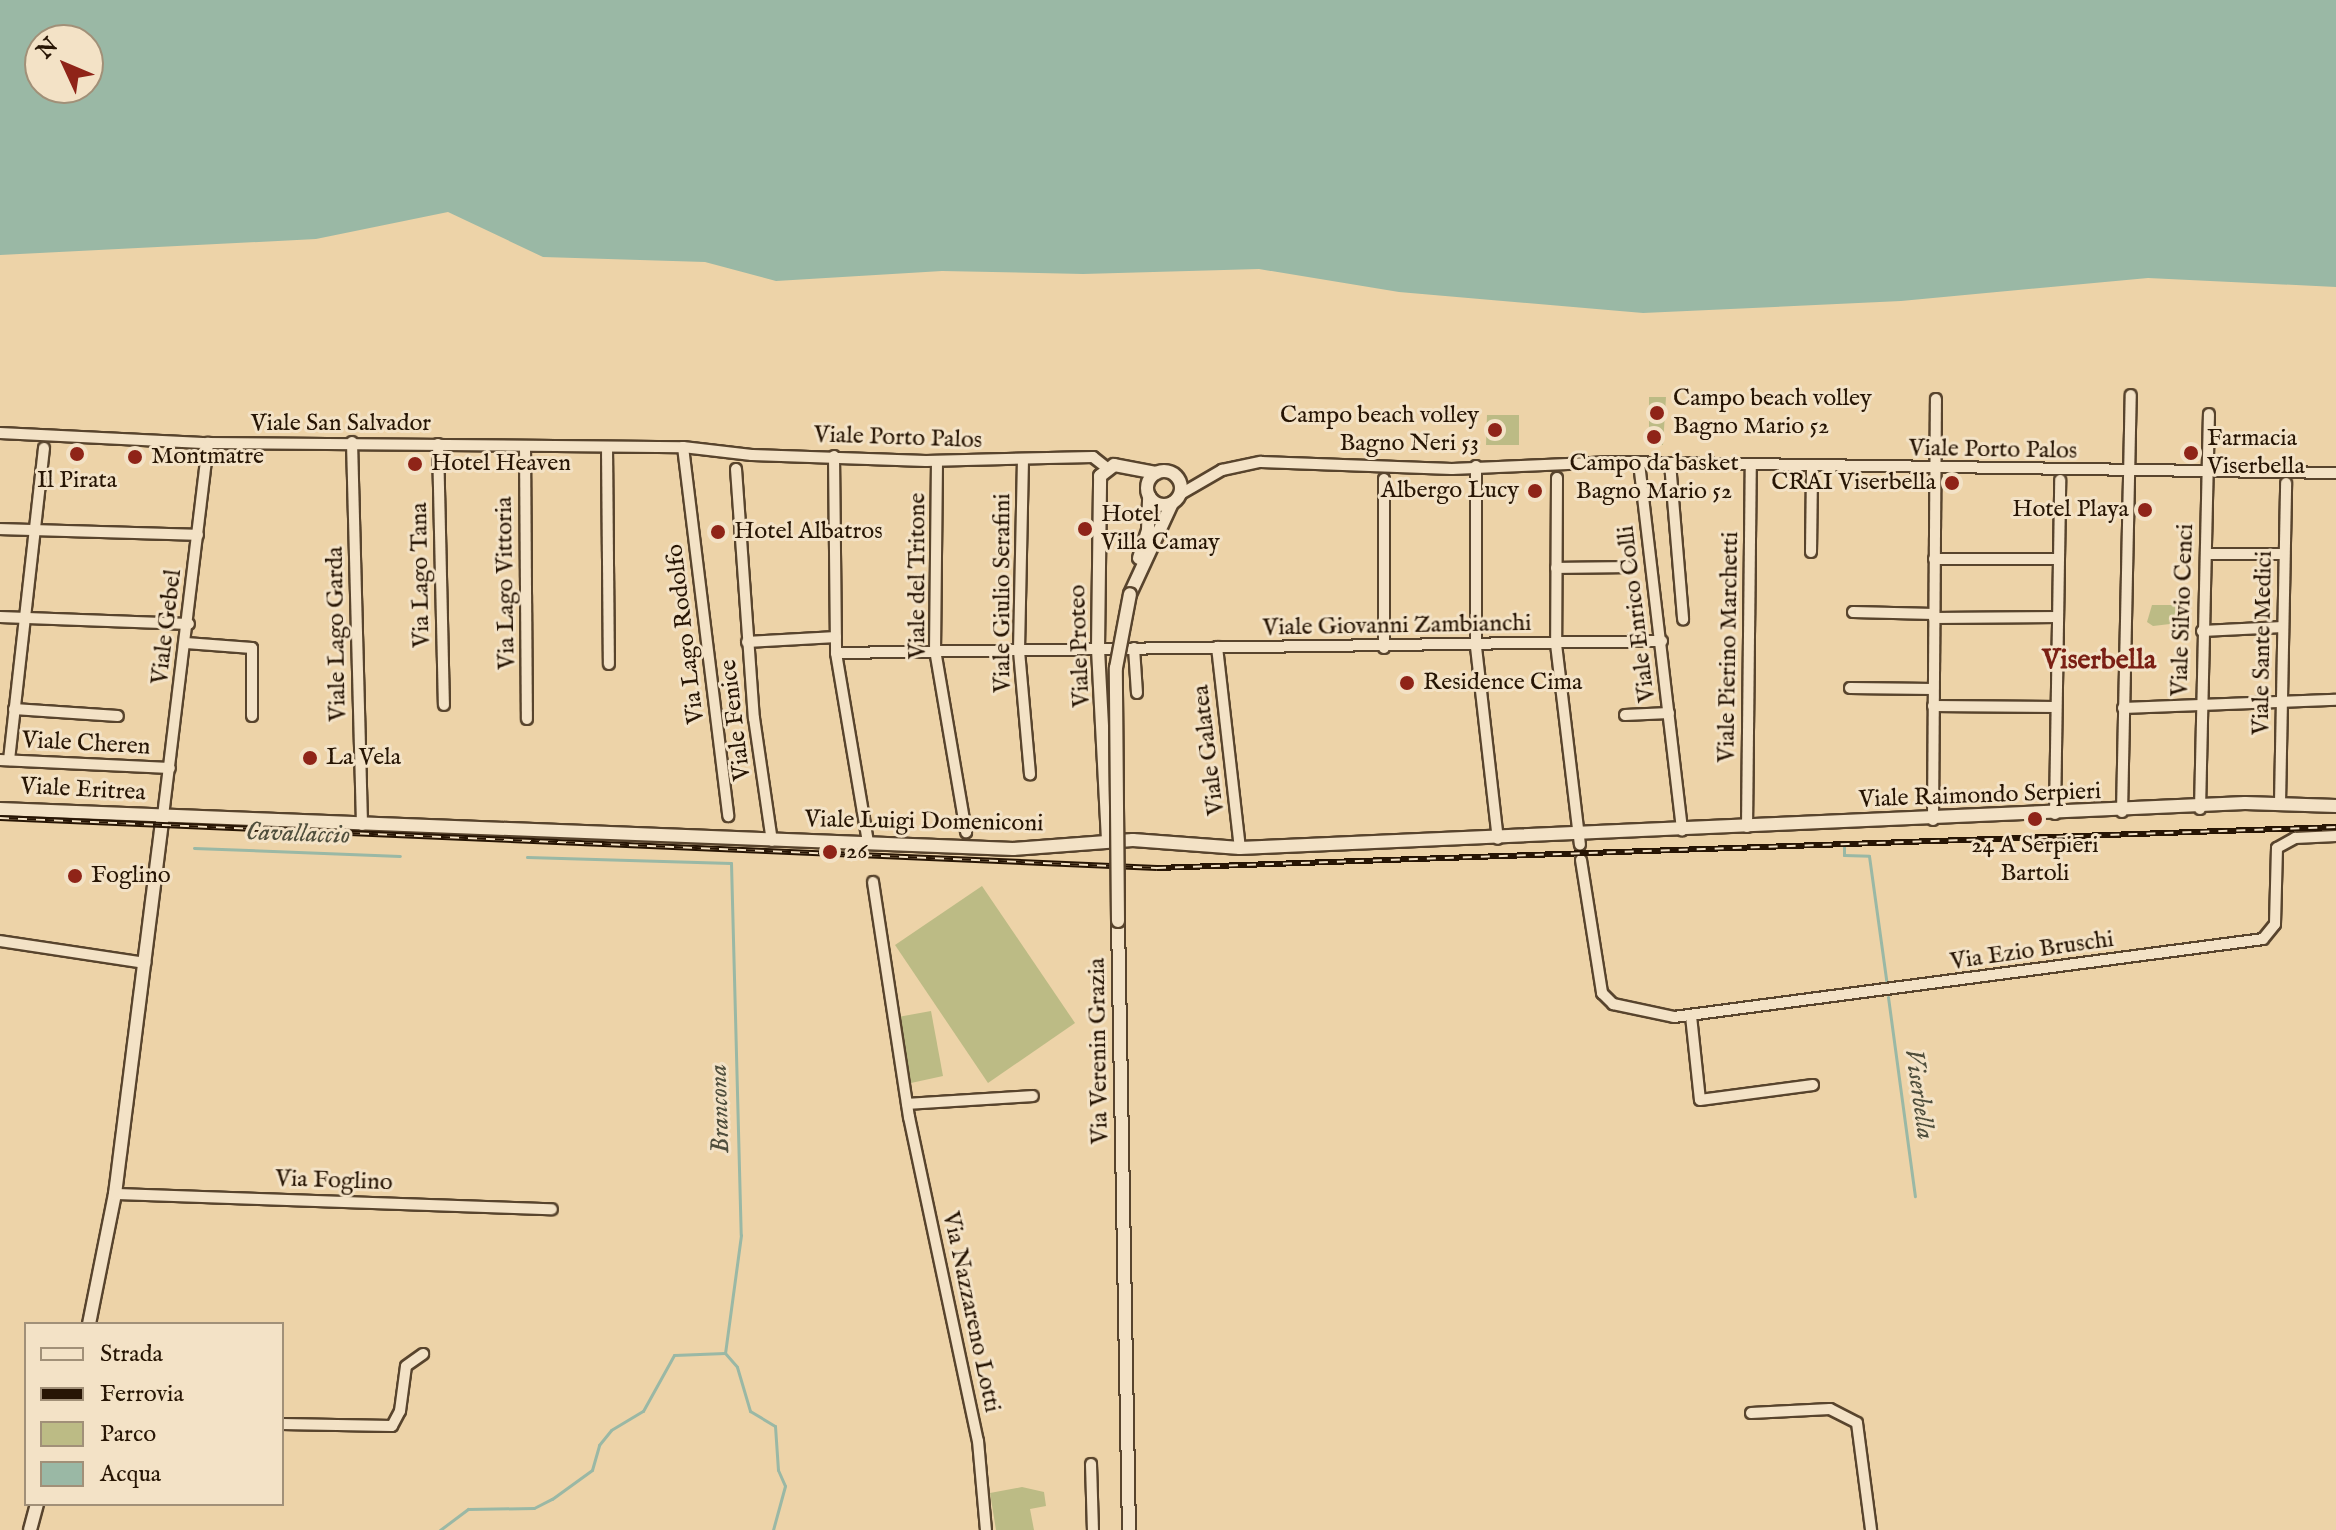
<!DOCTYPE html>
<html>
<head>
<meta charset="utf-8">
<style>
  body { margin:0 }
  #map { position:relative; width:2336px; height:1530px; overflow:hidden; background:#edd3a8; font-family:"IM FELL English",serif }
  div>[style] { position:absolute }
  [style*='--x'] { left:calc(var(--x)*1px); top:calc(var(--y)*1px); width:calc(var(--w)*1px); rotate:calc(var(--a)*1deg) }
  .green>* { inset:0; background:#bcbb85 }
  .water>* { inset:0; background:#9ab8a5 }
  .stream>* { height:3px; margin:-1.5px; padding:0 1.5px; transform-origin:1.5px; border-radius:1.5px; background:#9ab8a5 }
  .roads { filter:drop-shadow(2px 0 #58442d) drop-shadow(-2px 0 #58442d) drop-shadow(0 2px #58442d) drop-shadow(0 -2px #58442d) }
  .minor>* { height:10px; margin:-5px; padding:0 5px; transform-origin:5px; border-radius:5px; background:#f3e2c6 }
  .tertiary>* { height:12px; margin:-6px; padding:0 6px; transform-origin:6px; border-radius:6px; background:#f3e2c6 }
  .tertiary>.ring { margin:-6px; padding:0; box-sizing:content-box; background:none; border:12px solid #f3e2c6; border-radius:50% }
  .rail>* { height:6px; margin-top:-3px; transform-origin:0; background:repeating-linear-gradient(90deg,#f3e2c6 0 9px,#271504 0 18px); box-sizing:border-box; border-block:2px solid #271504 }
  .bridges { filter:drop-shadow(2px 0 #58442d) drop-shadow(-2px 0 #58442d) drop-shadow(0 2px #58442d) drop-shadow(0 -2px #58442d) }
  .tertiary-bridge>* { height:12px; margin:-6px; padding:0 6px; transform-origin:6px; border-radius:6px; background:#f3e2c6 }
  .dots>* { width:22px; height:22px; translate:-50% -50%; box-sizing:border-box; border:4px solid #f3e2c6; border-radius:50% }
  span { translate:-50% -50%; white-space:nowrap; text-align:center; line-height:1.15; -webkit-text-stroke:6px #f3e2c6; paint-order:stroke }
  .poi-label { font-size:24px; color:#271504 }
  .left { translate:0 -50%; text-align:left }
  .right { translate:-100% -50%; text-align:right }
  .street-label { font-size:24px; color:#271504 }
  .water-label { font-size:26px; color:#4f4e3c; font-style:italic }
  .quarter-label { font-size:28px; color:#7a1f14; font-weight:700 }
  .legend { position:absolute; left:24px; top:1322px; width:260px; height:184px; box-sizing:border-box; background:#f3e2c6; border:2px solid #a19078; margin:0; padding:10px 14px; list-style:none; font-size:24px; color:#271504 }
  .legend li { display:flex; align-items:center; gap:16px; height:40px }
  .legend b { width:40px; border:2px solid #a19078 }
  .north { position:absolute; left:24px; top:24px; width:80px; height:80px; box-sizing:border-box; background:#f3e2c6; border:2px solid #a19078; border-radius:50%; rotate:314deg; font-size:22px; font-weight:700; line-height:32px; text-align:center; color:#271504 }
  .north::after { content:''; display:block; margin:auto; width:28px; height:36px; background:#8f2418; clip-path:polygon(50% 0,100% 100%,50% 72%,0 100%) }
</style>
</head>
<body>
<div id="map">
  <div class="green">
    <i style="clip-path:polygon(1649px 397px,1666px 397px,1663px 445px,1646px 445px,1646px 430px,1654px 429px,1649px 428px)"></i>
    <i style="clip-path:polygon(1487px 415px,1519px 415px,1519px 445px,1486px 445px)"></i>
    <i style="clip-path:polygon(2152px 605px,2181px 605px,2187px 622px,2153px 626px,2147px 622px)"></i>
    <i style="clip-path:polygon(982px 886px,1075px 1023px,988px 1083px,895px 945px)"></i>
    <i style="clip-path:polygon(931px 1011px,943px 1076px,911px 1083px,898px 1017px)"></i>
    <i style="clip-path:polygon(1022px 1487px,1044px 1492px,1046px 1506px,1030px 1509px,1034px 1530px,996px 1530px,990px 1493px)"></i>
  </div>
  <div class="water">
    <i style="clip-path:polygon(evenodd,0 0,2336px 0,2336px 287px,2148px 278px,1901px 301px,1643px 313px,1399px 292px,1259px 269px,1083px 274px,942px 271px,776px 281px,705px 262px,543px 257px,448px 212px,316px 239px,0 255px,0 0,88px 40px,88px 88px,40px 88px,40px 40px,88px 40px)"></i>
  </div>
  <div class="stream">
    <i style="--x:1844;--y:846;--w:9;--a:90"></i>
    <i style="--x:1844;--y:855;--w:25;--a:2"></i>
    <i style="--x:1869;--y:856;--w:131;--a:82.1"></i>
    <i style="--x:194;--y:848;--w:206;--a:2.2"></i>
    <i style="--x:527;--y:857;--w:204;--a:1.7"></i>
    <i style="--x:731;--y:863;--w:372;--a:88.5"></i>
    <i style="--x:741;--y:1235;--w:119;--a:97.7"></i>
    <i style="--x:1888;--y:997;--w:201;--a:82.3"></i>
    <i style="--x:725;--y:1353;--w:18;--a:49"></i>
    <i style="--x:737;--y:1367;--w:46;--a:73.5"></i>
    <i style="--x:750;--y:1411;--w:29;--a:31"></i>
    <i style="--x:775;--y:1426;--w:44;--a:86.1"></i>
    <i style="--x:778;--y:1470;--w:17;--a:66"></i>
    <i style="--x:785;--y:1486;--w:46;--a:105.3"></i>
    <i style="--x:440;--y:1530;--w:35;--a:-37"></i>
    <i style="--x:468;--y:1509;--w:66;--a:-0.9"></i>
    <i style="--x:534;--y:1508;--w:20;--a:-27"></i>
    <i style="--x:552;--y:1499;--w:49;--a:-35.9"></i>
    <i style="--x:592;--y:1470;--w:26;--a:-74"></i>
    <i style="--x:599;--y:1445;--w:19;--a:-51"></i>
    <i style="--x:611;--y:1430;--w:37;--a:-31"></i>
    <i style="--x:643;--y:1411;--w:64;--a:-61"></i>
    <i style="--x:674;--y:1355;--w:51;--a:-2.2"></i>
  </div>
  <div class="roads">
    <div class="minor">
      <i style="--x:0;--y:433;--w:208;--a:2.8"></i>
      <i style="--x:208;--y:443;--w:475;--a:0.5"></i>
      <i style="--x:683;--y:447;--w:69;--a:6.6"></i>
      <i style="--x:752;--y:455;--w:174;--a:2"></i>
      <i style="--x:926;--y:461;--w:167;--a:-1.4"></i>
      <i style="--x:1093;--y:457;--w:18;--a:38"></i>
      <i style="--x:352;--y:442;--w:383;--a:88.5"></i>
      <i style="--x:438;--y:444;--w:261;--a:88.7"></i>
      <i style="--x:525;--y:447;--w:272;--a:89.6"></i>
      <i style="--x:607;--y:447;--w:217;--a:89.5"></i>
      <i style="--x:683;--y:447;--w:372;--a:83"></i>
      <i style="--x:834;--y:456;--w:197;--a:89.4"></i>
      <i style="--x:836;--y:653;--w:193;--a:80.4"></i>
      <i style="--x:1023;--y:459;--w:192;--a:91.2"></i>
      <i style="--x:1019;--y:651;--w:124;--a:84.9"></i>
      <i style="--x:937;--y:461;--w:189;--a:90.6"></i>
      <i style="--x:935;--y:650;--w:185;--a:80.3"></i>
      <i style="--x:1639;--y:463;--w:370;--a:83.3"></i>
      <i style="--x:1670;--y:463;--w:157;--a:85.2"></i>
      <i style="--x:1476;--y:466;--w:181;--a:90"></i>
      <i style="--x:1476;--y:647;--w:193;--a:83.5"></i>
      <i style="--x:736;--y:469;--w:250;--a:85.9"></i>
      <i style="--x:754;--y:718;--w:124;--a:81.7"></i>
      <i style="--x:1557;--y:478;--w:166;--a:90.3"></i>
      <i style="--x:1556;--y:644;--w:202;--a:83.2"></i>
      <i style="--x:1179;--y:495;--w:50;--a:-30.2"></i>
      <i style="--x:1222;--y:470;--w:40;--a:-12"></i>
      <i style="--x:1261;--y:462;--w:191;--a:2.1"></i>
      <i style="--x:1452;--y:469;--w:162;--a:-2.5"></i>
      <i style="--x:1614;--y:462;--w:722;--a:0.87"></i>
      <i style="--x:0;--y:529;--w:198;--a:1.7"></i>
      <i style="--x:1811;--y:552;--w:86;--a:-89.3"></i>
      <i style="--x:2206;--y:554;--w:78;--a:0"></i>
      <i style="--x:1934;--y:559;--w:124;--a:0"></i>
      <i style="--x:1556;--y:568;--w:72;--a:-0.8"></i>
      <i style="--x:1853;--y:612;--w:81;--a:1.4"></i>
      <i style="--x:0;--y:617;--w:189;--a:2.1"></i>
      <i style="--x:1934;--y:618;--w:124;--a:-0.5"></i>
      <i style="--x:2202;--y:631;--w:81;--a:-2.8"></i>
      <i style="--x:747;--y:642;--w:89;--a:-3.2"></i>
      <i style="--x:186;--y:643;--w:66;--a:4.3"></i>
      <i style="--x:252;--y:648;--w:68;--a:90"></i>
      <i style="--x:1217;--y:647;--w:202;--a:83.5"></i>
      <i style="--x:1134;--y:648;--w:45;--a:86.2"></i>
      <i style="--x:1384;--y:648;--w:169;--a:-90"></i>
      <i style="--x:836;--y:653;--w:826;--a:-0.83"></i>
      <i style="--x:1850;--y:688;--w:83;--a:0.7"></i>
      <i style="--x:1933;--y:706;--w:123;--a:0.5"></i>
      <i style="--x:2123;--y:708;--w:213;--a:-2.2"></i>
      <i style="--x:14;--y:709;--w:104;--a:3.9"></i>
      <i style="--x:1625;--y:715;--w:44;--a:-2.6"></i>
      <i style="--x:0;--y:760;--w:170;--a:2.7"></i>
      <i style="--x:9;--y:760;--w:314;--a:-83.6"></i>
      <i style="--x:2280;--y:803;--w:320;--a:-88.9"></i>
      <i style="--x:2200;--y:809;--w:395;--a:-88.7"></i>
      <i style="--x:2122;--y:812;--w:417;--a:-88.8"></i>
      <i style="--x:2055;--y:814;--w:334;--a:-89.1"></i>
      <i style="--x:163;--y:816;--w:376;--a:-83.1"></i>
      <i style="--x:1933;--y:820;--w:421;--a:-89.6"></i>
      <i style="--x:1747;--y:827;--w:360;--a:-89.4"></i>
      <i style="--x:1581;--y:860;--w:135;--a:81"></i>
      <i style="--x:1602;--y:993;--w:16;--a:45"></i>
      <i style="--x:1613;--y:1004;--w:62;--a:12"></i>
      <i style="--x:1674;--y:1017;--w:594;--a:-7.54"></i>
      <i style="--x:2263;--y:939;--w:19;--a:-51"></i>
      <i style="--x:2275;--y:924;--w:76;--a:-88.5"></i>
      <i style="--x:2277;--y:848;--w:21;--a:-29"></i>
      <i style="--x:2295;--y:838;--w:41;--a:-2.8"></i>
      <i style="--x:873;--y:882;--w:238;--a:81.3"></i>
      <i style="--x:909;--y:1117;--w:331;--a:78"></i>
      <i style="--x:978;--y:1441;--w:89;--a:84.9"></i>
      <i style="--x:0;--y:941;--w:147;--a:8.6"></i>
      <i style="--x:1691;--y:1016;--w:84;--a:83.9"></i>
      <i style="--x:1700;--y:1100;--w:114;--a:-7.6"></i>
      <i style="--x:907;--y:1104;--w:126;--a:-3.6"></i>
      <i style="--x:115;--y:1194;--w:437;--a:2"></i>
      <i style="--x:1751;--y:1413;--w:79;--a:-2.9"></i>
      <i style="--x:1830;--y:1409;--w:30;--a:27"></i>
      <i style="--x:1857;--y:1423;--w:108;--a:82.5"></i>
      <i style="--x:282;--y:1424;--w:110;--a:1"></i>
      <i style="--x:392;--y:1426;--w:17;--a:-62"></i>
      <i style="--x:400;--y:1411;--w:45;--a:-82.4"></i>
      <i style="--x:406;--y:1366;--w:21;--a:-35"></i>
      <i style="--x:1091;--y:1464;--w:66;--a:88.3"></i>
    </div>
    <div class="tertiary">
      <i class="ring" style="left:1147px;top:471px;width:22px;height:22px"></i>
      <i style="--x:1139;--y:558;--w:29;--a:-72"></i>
      <i style="--x:1148;--y:530;--w:34;--a:-88"></i>
      <i style="--x:1130;--y:594;--w:100;--a:-65.2"></i>
      <i style="--x:0;--y:809;--w:1014;--a:2.26"></i>
      <i style="--x:1013;--y:849;--w:120;--a:-4.3"></i>
      <i style="--x:1133;--y:840;--w:107;--a:4.3"></i>
      <i style="--x:1240;--y:848;--w:1006;--a:-2.56"></i>
      <i style="--x:2245;--y:803;--w:91;--a:1.9"></i>
      <i style="--x:1108;--y:840;--w:191;--a:-93"></i>
      <i style="--x:1098;--y:649;--w:173;--a:-89.3"></i>
      <i style="--x:1100;--y:476;--w:18;--a:-38"></i>
      <i style="--x:1114;--y:465;--w:43;--a:10.8"></i>
      <i style="--x:1118;--y:921;--w:609;--a:88.97"></i>
      <i style="--x:89;--y:1324;--w:133;--a:-78.7"></i>
      <i style="--x:115;--y:1194;--w:381;--a:-82.8"></i>
      <i style="--x:30;--y:1530;--w:27;--a:-75"></i>
    </div>
  </div>
  <div class="rail">
    <i style="--x:0;--y:818;--w:1158;--a:2.47"></i>
    <i style="--x:1157;--y:868;--w:1180;--a:-1.99"></i>
  </div>
  <div class="bridges">
    <div class="tertiary-bridge">
      <i style="--x:1118;--y:921;--w:253;--a:-90.5"></i>
      <i style="--x:1116;--y:668;--w:75;--a:-79.3"></i>
    </div>
  </div>
  <div class="dots">
    <i style="left:1657px;top:413px;background:#8f2418"></i>
    <i style="left:1495px;top:430px;background:#8f2418"></i>
    <i style="left:1654px;top:437px;background:#8f2418"></i>
    <i style="left:2191px;top:453px;background:#8f2418"></i>
    <i style="left:77px;top:454px;background:#8f2418"></i>
    <i style="left:135px;top:457px;background:#8f2418"></i>
    <i style="left:415px;top:464px;background:#8f2418"></i>
    <i style="left:1952px;top:483px;background:#8f2418"></i>
    <i style="left:1535px;top:491px;background:#8f2418"></i>
    <i style="left:2145px;top:510px;background:#8f2418"></i>
    <i style="left:1085px;top:529px;background:#8f2418"></i>
    <i style="left:718px;top:532px;background:#8f2418"></i>
    <i style="left:1407px;top:683px;background:#8f2418"></i>
    <i style="left:310px;top:758px;background:#8f2418"></i>
    <i style="left:2035px;top:819px;background:#8f2418"></i>
    <i style="left:830px;top:852px;background:#8f2418"></i>
    <i style="left:75px;top:876px;background:#8f2418"></i>
  </div>
  <div class="poi-label">
    <span class="left" style="left:1673px;top:413px">Campo beach volley<br>Bagno Mario 52</span>
    <span class="right" style="left:1479px;top:430px">Campo beach volley<br>Bagno Neri 53</span>
    <span class="left" style="left:2207px;top:453px">Farmacia<br>Viserbella</span>
    <span class="left" style="left:151px;top:457px">Montmatre</span>
    <span class="left" style="left:431px;top:464px">Hotel Heaven</span>
    <span style="left:1654px;top:478px">Campo da basket<br>Bagno Mario 52</span>
    <span style="left:77px;top:481px">Il Pirata</span>
    <span class="right" style="left:1936px;top:483px">CRAI Viserbella</span>
    <span class="right" style="left:1519px;top:491px">Albergo Lucy</span>
    <span class="right" style="left:2129px;top:510px">Hotel Playa</span>
    <span class="left" style="left:1101px;top:529px">Hotel<br>Villa Camay</span>
    <span class="left" style="left:734px;top:532px">Hotel Albatros</span>
    <span class="left" style="left:1423px;top:683px">Residence Cima</span>
    <span class="left" style="left:326px;top:758px">La Vela</span>
    <span style="left:2035px;top:860px">24 A Serpieri<br>Bartoli</span>
    <span class="left" style="left:846px;top:852px">26</span>
    <span class="left" style="left:91px;top:876px">Foglino</span>
  </div>
  <div class="street-label">
    <span style="left:341px;top:424px">Viale San Salvador</span>
    <span style="left:898px;top:438px;rotate:2deg">Viale Porto Palos</span>
    <span style="left:1993px;top:450px;rotate:1deg">Viale Porto Palos</span>
    <span style="left:421px;top:575px;rotate:-91deg">Via Lago Tana</span>
    <span style="left:918px;top:576px;rotate:-90deg">Viale del Tritone</span>
    <span style="left:506px;top:583px;rotate:-91deg">Via Lago Vittoria</span>
    <span style="left:1003px;top:593px;rotate:-90deg">Viale Giulio Serafini</span>
    <span style="left:2183px;top:610px;rotate:-88deg">Viale Silvio Cenci</span>
    <span style="left:1637px;top:614px;rotate:-97deg">Viale Enrico Colli</span>
    <span style="left:1397px;top:626px;rotate:-1deg">Viale Giovanni Zambianchi</span>
    <span style="left:167px;top:627px;rotate:-83deg">Viale Gebel</span>
    <span style="left:337px;top:634px;rotate:-91deg">Viale Lago Garda</span>
    <span style="left:686px;top:634px;rotate:-97deg">Via Lago Rodolfo</span>
    <span style="left:2263px;top:643px;rotate:-89deg">Viale Sante Medici</span>
    <span style="left:1080px;top:646px;rotate:-92deg">Viale Proteo</span>
    <span style="left:1729px;top:647px;rotate:-89deg">Viale Pierino Marchetti</span>
    <span style="left:736px;top:720px;rotate:-97deg">Viale Fenice</span>
    <span style="left:86px;top:744px;rotate:3deg">Viale Cheren</span>
    <span style="left:1209px;top:750px;rotate:-97deg">Viale Galatea</span>
    <span style="left:83px;top:790px;rotate:3deg">Viale Eritrea</span>
    <span style="left:1980px;top:796px;rotate:-2deg">Viale Raimondo Serpieri</span>
    <span style="left:924px;top:822px;rotate:1deg">Viale Luigi Domeniconi</span>
    <span style="left:2032px;top:951px;rotate:-8deg">Via Ezio Bruschi</span>
    <span style="left:1099px;top:1051px;rotate:-91deg">Via Verenin Grazia</span>
    <span style="left:334px;top:1181px;rotate:2deg">Via Foglino</span>
    <span style="left:971px;top:1312px;rotate:78deg">Via Nazzareno Lotti</span>
  </div>
  <div class="water-label">
    <span style="left:298px;top:834px;rotate:2deg">Cavallaccio</span>
    <span style="left:1919px;top:1094px;rotate:82deg">Viserbella</span>
    <span style="left:720px;top:1109px;rotate:-92deg">Brancona</span>
  </div>
  <div class="quarter-label">
    <span style="left:2099px;top:661px">Viserbella</span>
  </div>
  <ul class="legend">
  <li><b style="height:10px;background:#f3e2c6"></b>Strada</li>
  <li><b style="height:10px;background:#271504"></b>Ferrovia</li>
  <li><b style="height:22px;background:#bcbb85"></b>Parco</li>
  <li><b style="height:22px;background:#9ab8a5"></b>Acqua</li>
  </ul>
  <div class="north">N</div>
</div>
</body>
</html>
